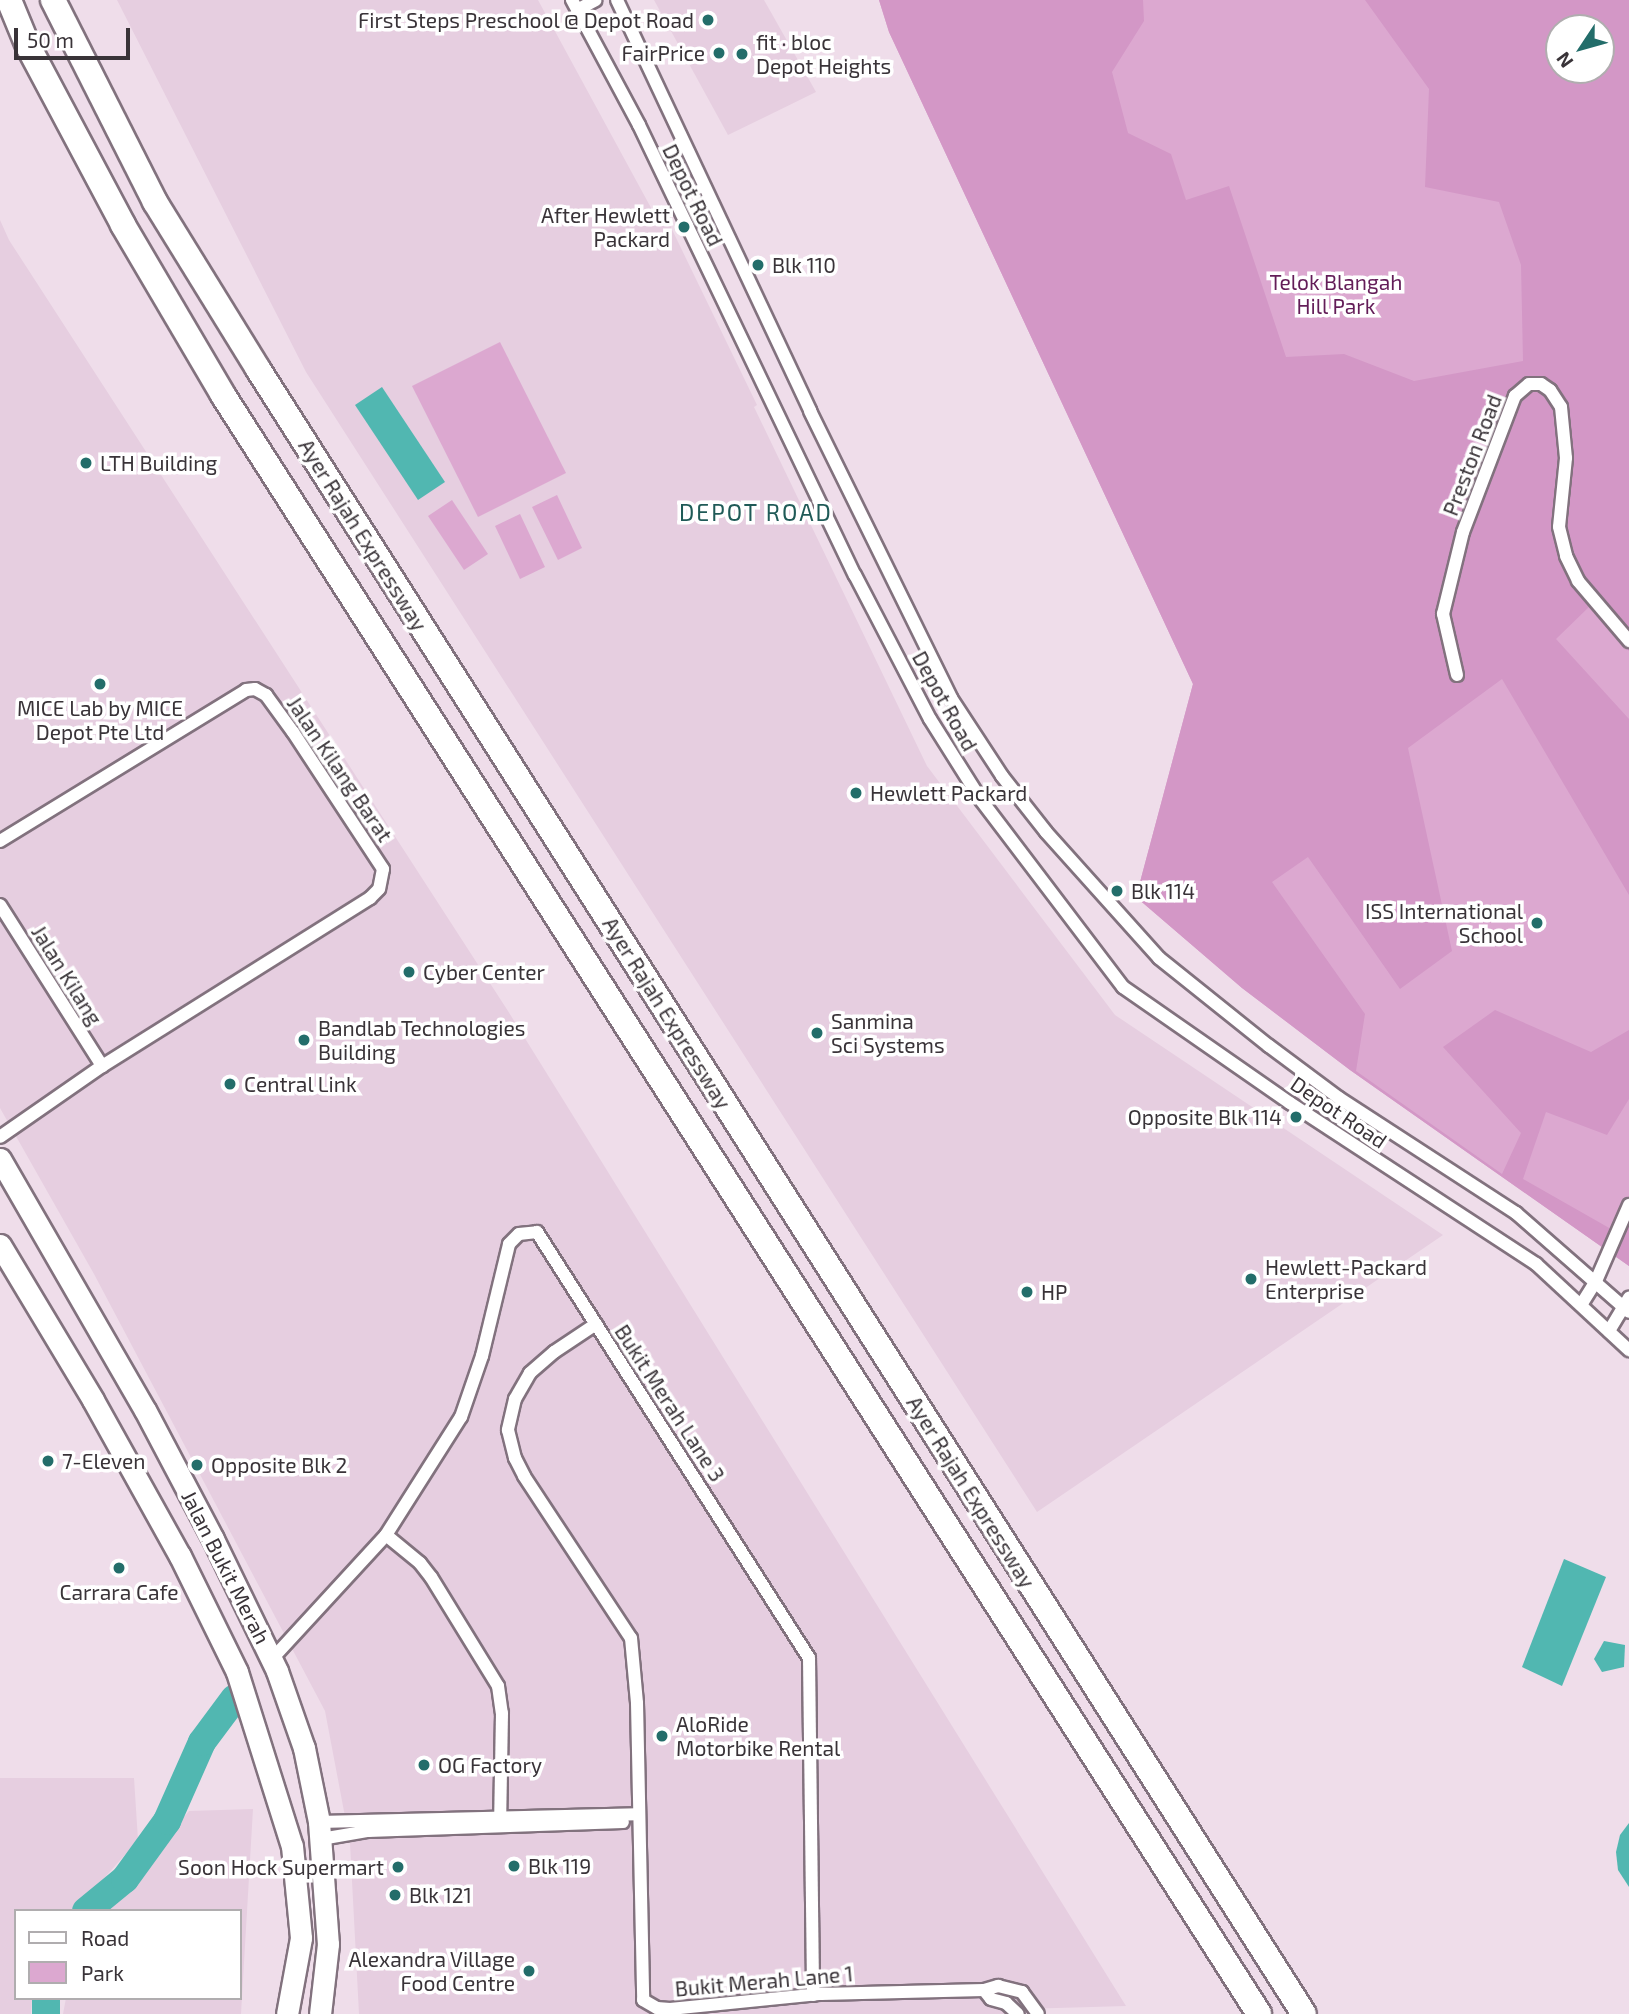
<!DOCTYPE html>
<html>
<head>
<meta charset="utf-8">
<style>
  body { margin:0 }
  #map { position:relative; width:1629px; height:2014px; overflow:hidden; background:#efddea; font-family:"Exo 2",sans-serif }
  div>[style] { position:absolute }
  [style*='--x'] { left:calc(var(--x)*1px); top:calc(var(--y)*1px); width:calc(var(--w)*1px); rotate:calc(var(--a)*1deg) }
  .built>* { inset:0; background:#e6cee0 }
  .green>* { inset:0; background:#dca8d0 }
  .forest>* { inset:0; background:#d397c6 }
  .water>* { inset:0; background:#51b7b1 }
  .river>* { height:28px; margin:-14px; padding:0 14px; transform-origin:14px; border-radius:14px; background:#51b7b1 }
  .roads { filter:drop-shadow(2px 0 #82727e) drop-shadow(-2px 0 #82727e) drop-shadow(0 2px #82727e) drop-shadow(0 -2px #82727e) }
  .street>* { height:12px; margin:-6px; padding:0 6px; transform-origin:6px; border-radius:6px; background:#fff }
  .primary>* { height:21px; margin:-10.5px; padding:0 10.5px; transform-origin:10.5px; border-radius:10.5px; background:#fff }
  .highway>* { height:24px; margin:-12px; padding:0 12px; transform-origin:12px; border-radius:12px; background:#fff }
  .dots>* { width:19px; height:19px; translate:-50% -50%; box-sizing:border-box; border:4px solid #fff; border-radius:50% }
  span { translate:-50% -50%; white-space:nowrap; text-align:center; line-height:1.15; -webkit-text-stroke:7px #fff; paint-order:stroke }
  .poi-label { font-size:21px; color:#393338 }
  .right { translate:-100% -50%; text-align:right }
  .left { translate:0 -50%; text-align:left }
  .street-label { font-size:21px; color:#393338 }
  .park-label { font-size:21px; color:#631d58 }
  .neighbourhood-label { font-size:23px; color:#1f5a57; letter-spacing:2px }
  .legend { position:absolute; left:14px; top:1909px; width:228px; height:91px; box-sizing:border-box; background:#fff; border:2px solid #b0adaf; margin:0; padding:9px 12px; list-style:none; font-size:21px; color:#393338 }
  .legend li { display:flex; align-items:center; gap:14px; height:35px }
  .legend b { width:35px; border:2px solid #b0adaf }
  .north { position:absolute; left:1545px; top:14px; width:70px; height:70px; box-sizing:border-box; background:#fff; border:2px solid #b0adaf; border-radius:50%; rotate:234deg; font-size:19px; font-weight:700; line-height:28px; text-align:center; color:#393338 }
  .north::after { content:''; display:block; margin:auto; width:24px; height:32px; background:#236d6a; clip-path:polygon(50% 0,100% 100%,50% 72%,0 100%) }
  .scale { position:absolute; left:14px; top:28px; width:116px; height:32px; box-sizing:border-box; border:4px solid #393338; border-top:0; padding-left:9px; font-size:21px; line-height:24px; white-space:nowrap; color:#393338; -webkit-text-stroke:5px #fff; paint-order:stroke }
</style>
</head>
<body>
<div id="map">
  <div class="built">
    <i style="clip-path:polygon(117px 0,538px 0,656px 217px,664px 213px,757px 405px,754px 407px,927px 766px,1115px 1015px,1443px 1235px,1037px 1512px,306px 372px)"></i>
    <i style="clip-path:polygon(654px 0,764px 0,816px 92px,728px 135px)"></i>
    <i style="clip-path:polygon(0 220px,9px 240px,508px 1011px,1126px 2006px,1022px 2009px,1022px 2014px,359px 2014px,350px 1843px,325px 1711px,94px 1274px,0 1108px)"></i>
    <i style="clip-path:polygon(0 1778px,134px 1778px,138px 1840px,75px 1911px,16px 1911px,16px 1998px,32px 1998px,31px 2014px,0 2014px)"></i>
    <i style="clip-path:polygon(253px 1809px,241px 2014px,63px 2014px,66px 1998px,240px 1998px,240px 1911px,105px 1911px,189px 1811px)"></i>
  </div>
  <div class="green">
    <i style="clip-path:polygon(evenodd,879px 0,1629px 0,1629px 1266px,1350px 1070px,1242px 988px,1136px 897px,1193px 684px,889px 32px,879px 0,1559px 28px,1601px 28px,1601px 70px,1559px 70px,1559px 28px)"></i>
    <i style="clip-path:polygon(500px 342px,566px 473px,478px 517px,412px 386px)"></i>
    <i style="clip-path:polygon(557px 495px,582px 548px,558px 560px,532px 507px)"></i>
    <i style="clip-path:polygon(452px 500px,488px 554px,464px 570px,428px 516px)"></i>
    <i style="clip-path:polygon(520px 514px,545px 567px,520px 579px,495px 526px)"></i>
  </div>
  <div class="forest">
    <i style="clip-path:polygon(evenodd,879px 0,1143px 0,1144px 21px,1112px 72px,1128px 133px,1171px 154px,1186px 200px,1229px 186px,1286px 357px,1344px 354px,1414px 381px,1523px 361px,1521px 265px,1499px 202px,1425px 187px,1429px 89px,1365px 0,1629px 0,1629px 651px,1591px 605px,1556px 639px,1629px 719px,1629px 895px,1502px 679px,1408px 748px,1452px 951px,1400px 989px,1308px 857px,1272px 882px,1365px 1014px,1356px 1071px,1502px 1174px,1521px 1133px,1443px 1047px,1495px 1010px,1591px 1052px,1629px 1030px,1629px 1099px,1607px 1135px,1546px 1112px,1523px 1179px,1611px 1229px,1629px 1196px,1629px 1266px,1350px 1070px,1242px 988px,1136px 897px,1193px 684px,889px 32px,879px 0,1559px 28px,1601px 28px,1601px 70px,1559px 70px,1559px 28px)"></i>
  </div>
  <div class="water">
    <i style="clip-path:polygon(382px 387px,445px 482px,418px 500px,355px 405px)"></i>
    <i style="clip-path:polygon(1564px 1559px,1606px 1577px,1562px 1686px,1522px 1667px)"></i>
    <i style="clip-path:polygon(1604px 1641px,1625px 1645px,1624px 1667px,1602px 1672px,1594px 1659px)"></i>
    <i style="clip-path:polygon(1629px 1823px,1629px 1887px,1618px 1870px,1616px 1852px,1620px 1835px)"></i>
  </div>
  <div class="river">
    <i style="--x:86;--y:1911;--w:50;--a:-39.4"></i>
    <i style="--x:125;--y:1879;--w:72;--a:-54.1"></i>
    <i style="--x:167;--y:1821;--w:86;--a:-66.1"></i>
    <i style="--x:202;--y:1742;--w:54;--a:-53.3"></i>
    <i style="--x:46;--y:2014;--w:16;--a:-90"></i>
  </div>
  <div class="roads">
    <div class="street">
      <i style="--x:572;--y:0;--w:142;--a:61.8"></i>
      <i style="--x:639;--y:125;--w:499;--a:64.4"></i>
      <i style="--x:855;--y:575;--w:162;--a:62.5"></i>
      <i style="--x:930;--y:719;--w:96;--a:57.8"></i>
      <i style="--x:981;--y:800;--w:235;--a:52.8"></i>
      <i style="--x:1123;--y:987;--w:203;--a:34.8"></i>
      <i style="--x:1290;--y:1103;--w:294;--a:33.2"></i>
      <i style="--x:1536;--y:1264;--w:127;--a:42.8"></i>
      <i style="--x:617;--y:0;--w:454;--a:64.8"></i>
      <i style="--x:810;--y:411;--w:320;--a:63.8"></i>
      <i style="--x:951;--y:698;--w:93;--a:56.8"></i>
      <i style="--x:1002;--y:776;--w:71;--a:51.8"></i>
      <i style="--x:1046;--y:832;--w:169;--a:48.1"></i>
      <i style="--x:1159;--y:958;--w:141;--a:38.7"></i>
      <i style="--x:1269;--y:1046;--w:87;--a:36.6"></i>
      <i style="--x:1339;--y:1098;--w:211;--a:33"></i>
      <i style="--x:1516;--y:1213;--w:150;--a:41.2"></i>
      <i style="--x:577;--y:10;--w:21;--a:-28"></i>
      <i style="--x:1457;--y:675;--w:63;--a:-102.9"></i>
      <i style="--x:1443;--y:614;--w:84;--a:-76.3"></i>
      <i style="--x:1463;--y:532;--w:146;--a:-69.1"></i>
      <i style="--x:1515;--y:396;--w:18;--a:-41"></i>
      <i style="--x:1529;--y:384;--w:12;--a:0"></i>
      <i style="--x:1541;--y:384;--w:11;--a:34"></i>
      <i style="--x:1550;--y:390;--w:20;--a:57"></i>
      <i style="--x:1561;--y:407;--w:51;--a:84.4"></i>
      <i style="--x:1566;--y:458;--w:69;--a:95.8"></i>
      <i style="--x:1559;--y:527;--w:30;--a:76"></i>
      <i style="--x:1566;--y:556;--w:28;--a:64"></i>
      <i style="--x:1578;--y:581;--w:79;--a:49.6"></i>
      <i style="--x:0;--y:841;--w:289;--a:-31.5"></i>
      <i style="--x:246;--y:690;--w:9;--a:-6"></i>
      <i style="--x:255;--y:689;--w:13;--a:29"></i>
      <i style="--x:266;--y:695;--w:46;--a:53.9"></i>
      <i style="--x:293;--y:732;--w:164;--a:56.7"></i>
      <i style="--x:383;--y:869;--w:20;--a:101"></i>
      <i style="--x:379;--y:889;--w:13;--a:135"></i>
      <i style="--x:370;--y:898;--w:316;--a:147.9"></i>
      <i style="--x:102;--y:1066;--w:124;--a:145.2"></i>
      <i style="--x:0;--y:905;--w:191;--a:57.6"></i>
      <i style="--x:1581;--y:1305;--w:28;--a:-58"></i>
      <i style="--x:1596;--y:1281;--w:83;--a:-66.5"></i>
      <i style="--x:596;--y:1324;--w:50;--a:146.3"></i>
      <i style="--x:554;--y:1352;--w:32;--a:139"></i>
      <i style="--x:530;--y:1373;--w:30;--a:120"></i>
      <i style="--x:515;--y:1399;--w:32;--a:103"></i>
      <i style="--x:508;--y:1430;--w:29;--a:76"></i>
      <i style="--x:515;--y:1458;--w:20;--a:63"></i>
      <i style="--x:524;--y:1476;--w:194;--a:56.6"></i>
      <i style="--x:631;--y:1638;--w:65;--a:84.7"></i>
      <i style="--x:637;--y:1703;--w:297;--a:88.8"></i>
      <i style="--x:643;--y:2000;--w:16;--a:30"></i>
      <i style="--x:657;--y:2008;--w:13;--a:4"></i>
      <i style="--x:670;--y:2009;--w:152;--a:-5.7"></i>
      <i style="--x:821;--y:1994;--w:163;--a:-1.4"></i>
      <i style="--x:984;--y:1990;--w:15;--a:-16"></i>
      <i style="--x:998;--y:1986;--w:25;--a:14"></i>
      <i style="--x:1022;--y:1992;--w:27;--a:54"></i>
      <i style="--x:1609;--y:1331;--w:39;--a:-59"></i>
      <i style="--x:386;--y:1535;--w:44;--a:39.5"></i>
      <i style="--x:420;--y:1563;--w:18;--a:52"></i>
      <i style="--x:431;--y:1577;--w:128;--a:58.4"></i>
      <i style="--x:498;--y:1686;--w:27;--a:82"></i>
      <i style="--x:502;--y:1713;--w:112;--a:91"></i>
      <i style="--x:272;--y:1659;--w:168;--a:-47.4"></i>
      <i style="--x:386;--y:1535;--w:140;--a:-57.6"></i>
      <i style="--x:461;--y:1417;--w:65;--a:-71"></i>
      <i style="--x:482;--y:1356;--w:115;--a:-76.4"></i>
      <i style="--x:509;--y:1244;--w:14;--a:-45"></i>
      <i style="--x:519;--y:1234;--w:18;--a:-6"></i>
      <i style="--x:537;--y:1232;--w:505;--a:57.44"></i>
      <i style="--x:809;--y:1658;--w:337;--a:89.3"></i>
      <i style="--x:319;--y:1822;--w:318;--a:-1.4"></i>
      <i style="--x:321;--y:1839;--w:48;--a:-9.7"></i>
      <i style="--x:368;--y:1831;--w:255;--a:-2"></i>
      <i style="--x:984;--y:1990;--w:11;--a:52"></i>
      <i style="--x:991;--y:1999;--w:16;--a:15"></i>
      <i style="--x:1006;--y:2003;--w:16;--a:43"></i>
    </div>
    <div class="primary">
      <i style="--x:0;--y:1159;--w:290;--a:60"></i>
      <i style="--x:145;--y:1410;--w:146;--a:62.2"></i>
      <i style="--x:213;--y:1539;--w:147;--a:64.1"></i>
      <i style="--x:277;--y:1671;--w:82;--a:70.7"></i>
      <i style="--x:304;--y:1748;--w:76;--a:78.5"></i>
      <i style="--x:319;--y:1822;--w:122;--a:85.8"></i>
      <i style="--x:328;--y:1944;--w:70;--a:96.5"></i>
      <i style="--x:0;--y:1245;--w:181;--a:59"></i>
      <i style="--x:93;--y:1400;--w:179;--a:60.9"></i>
      <i style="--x:180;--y:1556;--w:129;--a:63.8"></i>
      <i style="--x:237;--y:1672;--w:182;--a:72.5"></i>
      <i style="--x:292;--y:1846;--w:92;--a:84.4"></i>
      <i style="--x:301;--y:1938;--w:77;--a:100.4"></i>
    </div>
    <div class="highway">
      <i style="--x:9;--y:0;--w:50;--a:67.6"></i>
      <i style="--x:28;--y:46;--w:203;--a:62"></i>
      <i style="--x:123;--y:225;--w:197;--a:59.5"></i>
      <i style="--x:223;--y:395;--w:1922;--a:57.38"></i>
      <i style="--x:53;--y:0;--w:226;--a:63.2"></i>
      <i style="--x:155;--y:202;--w:196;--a:58.3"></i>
      <i style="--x:258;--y:369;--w:1949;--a:57.55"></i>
    </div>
  </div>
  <div class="dots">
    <i style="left:708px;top:20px;background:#236d6a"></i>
    <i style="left:719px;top:53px;background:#236d6a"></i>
    <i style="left:742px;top:54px;background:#236d6a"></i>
    <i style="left:684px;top:227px;background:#236d6a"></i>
    <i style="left:758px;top:265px;background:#236d6a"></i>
    <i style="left:86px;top:463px;background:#236d6a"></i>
    <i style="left:100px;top:684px;background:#236d6a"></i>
    <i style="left:856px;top:793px;background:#236d6a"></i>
    <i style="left:1117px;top:891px;background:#236d6a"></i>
    <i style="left:1537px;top:923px;background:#236d6a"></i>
    <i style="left:409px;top:972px;background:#236d6a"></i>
    <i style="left:817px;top:1033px;background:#236d6a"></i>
    <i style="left:304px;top:1040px;background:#236d6a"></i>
    <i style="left:230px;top:1084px;background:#236d6a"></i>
    <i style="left:1296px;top:1117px;background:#236d6a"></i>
    <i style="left:1251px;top:1279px;background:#236d6a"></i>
    <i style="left:1027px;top:1292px;background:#236d6a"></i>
    <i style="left:48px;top:1461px;background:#236d6a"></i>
    <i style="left:197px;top:1465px;background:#236d6a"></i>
    <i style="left:119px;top:1568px;background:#236d6a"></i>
    <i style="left:662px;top:1736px;background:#236d6a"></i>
    <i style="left:424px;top:1765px;background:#236d6a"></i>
    <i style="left:514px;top:1866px;background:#236d6a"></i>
    <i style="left:398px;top:1867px;background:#236d6a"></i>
    <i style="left:395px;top:1895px;background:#236d6a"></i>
    <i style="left:529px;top:1971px;background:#236d6a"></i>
  </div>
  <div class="poi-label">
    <span class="right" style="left:694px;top:20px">First Steps Preschool @ Depot Road</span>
    <span class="left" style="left:756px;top:54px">fit · bloc<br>Depot Heights</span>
    <span class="right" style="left:705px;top:53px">FairPrice</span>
    <span class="right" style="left:670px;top:227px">After Hewlett<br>Packard</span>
    <span class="left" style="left:772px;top:265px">Blk 110</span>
    <span class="left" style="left:100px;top:463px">LTH Building</span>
    <span style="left:100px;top:720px">MICE Lab by MICE<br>Depot Pte Ltd</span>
    <span class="left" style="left:870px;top:793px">Hewlett Packard</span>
    <span class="left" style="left:1131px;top:891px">Blk 114</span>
    <span class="right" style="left:1523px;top:923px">ISS International<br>School</span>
    <span class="left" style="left:423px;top:972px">Cyber Center</span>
    <span class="left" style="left:831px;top:1033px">Sanmina<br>Sci Systems</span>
    <span class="left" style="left:318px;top:1040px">Bandlab Technologies<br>Building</span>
    <span class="left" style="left:244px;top:1084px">Central Link</span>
    <span class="right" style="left:1282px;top:1117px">Opposite Blk 114</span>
    <span class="left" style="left:1265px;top:1279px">Hewlett-Packard<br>Enterprise</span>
    <span class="left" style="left:1041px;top:1292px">HP</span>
    <span class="left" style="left:62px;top:1461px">7-Eleven</span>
    <span class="left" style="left:211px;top:1465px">Opposite Blk 2</span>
    <span style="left:119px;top:1592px">Carrara Cafe</span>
    <span class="left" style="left:676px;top:1736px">AloRide<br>Motorbike Rental</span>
    <span class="left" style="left:438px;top:1765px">OG Factory</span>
    <span class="left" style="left:528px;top:1866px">Blk 119</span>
    <span class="right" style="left:384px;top:1867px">Soon Hock Supermart</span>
    <span class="left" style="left:409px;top:1895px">Blk 121</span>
    <span class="right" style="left:515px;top:1971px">Alexandra Village<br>Food Centre</span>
  </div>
  <div class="street-label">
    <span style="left:693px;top:195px;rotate:64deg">Depot Road</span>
    <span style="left:1472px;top:455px;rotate:-69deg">Preston Road</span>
    <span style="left:363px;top:535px;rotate:58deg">Ayer Rajah Expressway</span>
    <span style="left:945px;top:701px;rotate:61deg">Depot Road</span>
    <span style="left:340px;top:769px;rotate:56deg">Jalan Kilang Barat</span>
    <span style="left:67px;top:975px;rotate:58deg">Jalan Kilang</span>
    <span style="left:667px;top:1013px;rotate:58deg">Ayer Rajah Expressway</span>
    <span style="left:1339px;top:1112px;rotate:34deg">Depot Road</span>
    <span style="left:670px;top:1403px;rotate:57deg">Bukit Merah Lane 3</span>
    <span style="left:971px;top:1492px;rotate:58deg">Ayer Rajah Expressway</span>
    <span style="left:226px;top:1567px;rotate:63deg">Jalan Bukit Merah</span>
    <span style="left:764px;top:1981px;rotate:-5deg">Bukit Merah Lane 1</span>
  </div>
  <div class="park-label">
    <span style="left:1336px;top:294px">Telok Blangah<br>Hill Park</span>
  </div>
  <div class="neighbourhood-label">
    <span style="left:756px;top:512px">DEPOT ROAD</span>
  </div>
  <ul class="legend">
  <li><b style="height:9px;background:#fff"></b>Road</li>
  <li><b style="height:19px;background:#dca8d0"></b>Park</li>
  </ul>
  <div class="north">N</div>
  <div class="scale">50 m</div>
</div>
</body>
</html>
